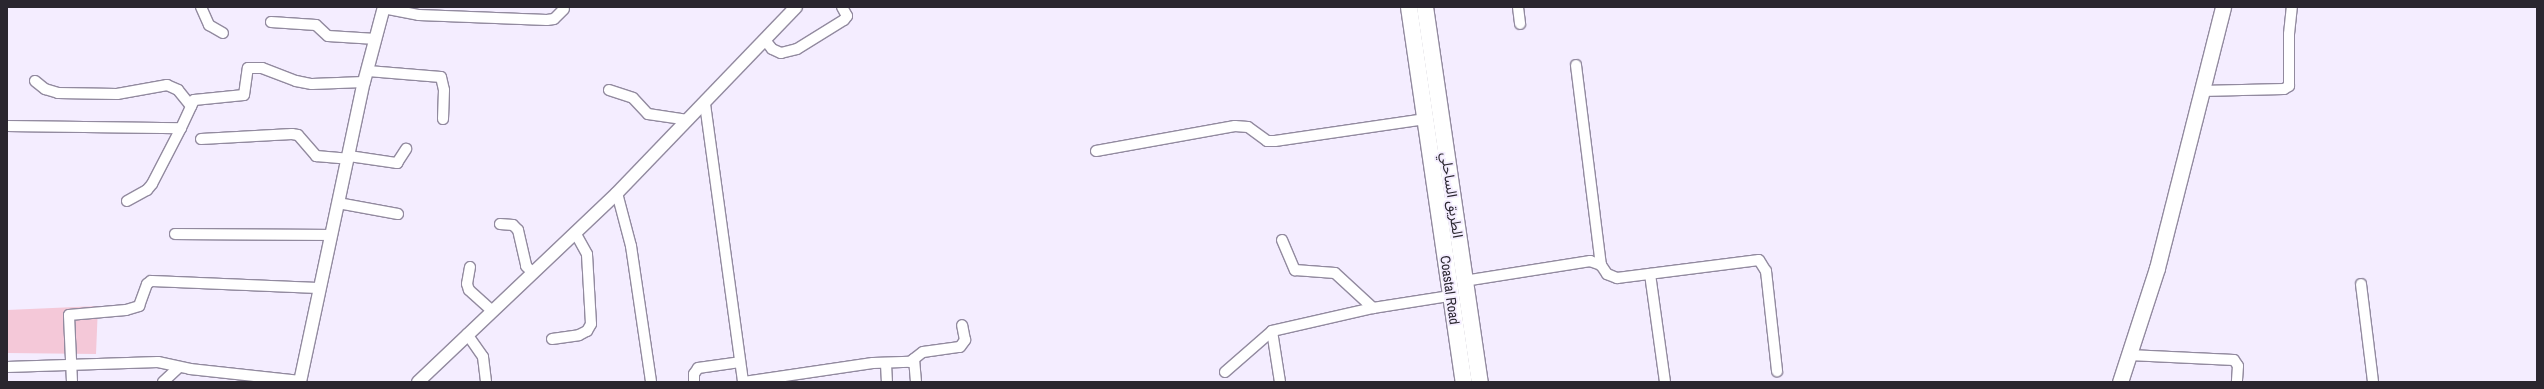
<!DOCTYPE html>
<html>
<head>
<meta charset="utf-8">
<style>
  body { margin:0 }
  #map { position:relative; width:2544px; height:389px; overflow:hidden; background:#f4edff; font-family:"Archivo Narrow","Noto Sans Arabic",sans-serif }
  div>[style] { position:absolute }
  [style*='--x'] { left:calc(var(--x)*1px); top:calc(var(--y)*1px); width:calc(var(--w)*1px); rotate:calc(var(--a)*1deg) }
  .green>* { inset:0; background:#f4c8d8 }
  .roads { filter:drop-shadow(1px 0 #928a9f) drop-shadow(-1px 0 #928a9f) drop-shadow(0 1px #928a9f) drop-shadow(0 -1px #928a9f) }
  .minor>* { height:10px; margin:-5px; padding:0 5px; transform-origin:5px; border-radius:5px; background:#fff }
  .tertiary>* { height:12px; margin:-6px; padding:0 6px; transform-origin:6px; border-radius:6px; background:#fff }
  .primary>* { height:15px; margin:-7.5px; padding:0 7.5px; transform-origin:7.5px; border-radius:7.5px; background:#fff }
  .trunk>* { height:16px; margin:-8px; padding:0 8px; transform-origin:8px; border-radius:8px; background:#fff }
  span { translate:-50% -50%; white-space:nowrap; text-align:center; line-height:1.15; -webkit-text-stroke:3.5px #f4edff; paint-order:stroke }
  .street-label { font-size:14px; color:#2a262f }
  .frame { position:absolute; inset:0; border:8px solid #2a262f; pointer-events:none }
</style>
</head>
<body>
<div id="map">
  <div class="green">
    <i style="clip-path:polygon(98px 306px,96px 354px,7px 353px,7px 310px)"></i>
  </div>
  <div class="roads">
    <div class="minor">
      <i style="--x:201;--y:7;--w:20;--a:66"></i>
      <i style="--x:209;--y:25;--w:16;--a:30"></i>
      <i style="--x:1518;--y:7;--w:17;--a:83"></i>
      <i style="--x:383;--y:8;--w:37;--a:11"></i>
      <i style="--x:419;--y:15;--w:128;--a:2.2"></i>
      <i style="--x:547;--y:20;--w:7;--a:-8"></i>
      <i style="--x:554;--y:19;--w:14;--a:-45"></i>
      <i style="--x:271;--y:22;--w:45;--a:3.8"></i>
      <i style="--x:316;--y:25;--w:16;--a:43"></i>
      <i style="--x:328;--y:36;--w:48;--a:3.6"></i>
      <i style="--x:765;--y:40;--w:11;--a:52"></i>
      <i style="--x:772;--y:49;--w:10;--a:24"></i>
      <i style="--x:781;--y:53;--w:16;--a:-14"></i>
      <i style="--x:797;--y:49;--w:55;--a:-31.7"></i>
      <i style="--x:844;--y:20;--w:5;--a:-53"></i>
      <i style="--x:847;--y:16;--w:10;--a:-119"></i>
      <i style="--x:1576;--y:65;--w:202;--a:82.9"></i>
      <i style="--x:368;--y:71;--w:73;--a:4.7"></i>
      <i style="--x:441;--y:77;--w:13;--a:77"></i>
      <i style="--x:444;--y:90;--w:29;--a:92"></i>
      <i style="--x:35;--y:81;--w:13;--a:39"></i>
      <i style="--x:45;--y:89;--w:14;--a:17"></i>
      <i style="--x:58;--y:93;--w:59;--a:1"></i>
      <i style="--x:117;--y:94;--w:51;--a:-10.2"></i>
      <i style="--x:167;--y:85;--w:12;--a:24"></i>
      <i style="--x:178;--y:90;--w:21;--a:51"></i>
      <i style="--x:609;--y:90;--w:25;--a:18"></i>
      <i style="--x:633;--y:98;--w:22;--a:47"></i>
      <i style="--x:648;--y:114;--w:40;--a:8.5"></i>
      <i style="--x:2201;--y:91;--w:83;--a:-1.4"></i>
      <i style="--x:2284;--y:89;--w:6;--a:-31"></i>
      <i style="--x:2289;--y:86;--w:52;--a:-90"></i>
      <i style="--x:2289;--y:34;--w:27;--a:-84"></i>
      <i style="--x:705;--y:104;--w:281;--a:82.2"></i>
      <i style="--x:7;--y:126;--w:174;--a:0.7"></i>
      <i style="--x:181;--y:128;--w:31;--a:-65"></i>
      <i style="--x:194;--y:100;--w:50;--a:-5.7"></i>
      <i style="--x:244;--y:95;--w:27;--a:-82"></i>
      <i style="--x:248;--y:68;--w:14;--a:0"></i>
      <i style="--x:262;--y:68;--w:36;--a:21"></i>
      <i style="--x:296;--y:81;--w:16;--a:11"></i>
      <i style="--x:312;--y:84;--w:52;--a:-2.2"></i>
      <i style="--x:201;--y:139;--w:91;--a:-3.1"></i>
      <i style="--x:292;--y:134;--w:6;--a:9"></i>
      <i style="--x:298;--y:135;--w:28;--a:49"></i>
      <i style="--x:316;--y:156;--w:32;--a:5"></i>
      <i style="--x:1096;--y:151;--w:141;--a:-10.2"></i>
      <i style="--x:1235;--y:126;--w:13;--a:4"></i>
      <i style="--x:1248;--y:127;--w:24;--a:36"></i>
      <i style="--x:1267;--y:141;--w:8;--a:0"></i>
      <i style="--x:1275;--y:141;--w:152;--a:-8.3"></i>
      <i style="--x:349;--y:156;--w:49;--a:8.3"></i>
      <i style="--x:397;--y:163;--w:17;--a:-57"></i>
      <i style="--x:617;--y:193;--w:55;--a:75.2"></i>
      <i style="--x:631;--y:246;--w:137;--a:81.6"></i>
      <i style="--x:127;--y:201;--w:23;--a:-29"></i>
      <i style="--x:147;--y:190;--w:8;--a:-50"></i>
      <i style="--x:152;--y:184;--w:63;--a:-62.6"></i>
      <i style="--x:338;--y:203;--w:61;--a:10.4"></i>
      <i style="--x:500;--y:224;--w:13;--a:4"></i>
      <i style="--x:513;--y:225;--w:7;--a:45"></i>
      <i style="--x:518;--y:230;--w:37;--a:77"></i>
      <i style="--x:526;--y:266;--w:8;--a:45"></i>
      <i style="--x:175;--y:234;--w:156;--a:0.4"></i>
      <i style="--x:1282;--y:240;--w:33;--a:67"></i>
      <i style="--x:1295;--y:270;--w:40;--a:4.3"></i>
      <i style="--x:1335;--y:273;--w:52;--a:42.6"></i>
      <i style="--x:470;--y:267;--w:17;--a:100"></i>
      <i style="--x:467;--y:284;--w:6;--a:72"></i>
      <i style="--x:469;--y:290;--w:31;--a:42"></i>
      <i style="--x:1650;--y:274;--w:109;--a:82.1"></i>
      <i style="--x:1464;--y:281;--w:128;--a:-9"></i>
      <i style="--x:1590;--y:261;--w:12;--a:20"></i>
      <i style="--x:1601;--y:265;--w:11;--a:56"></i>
      <i style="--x:1607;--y:274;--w:11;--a:22"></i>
      <i style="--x:1617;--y:278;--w:143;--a:-7.2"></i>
      <i style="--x:1759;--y:260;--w:13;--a:58"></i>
      <i style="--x:1766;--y:271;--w:101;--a:83.7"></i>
      <i style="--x:2361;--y:284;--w:99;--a:83"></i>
      <i style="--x:1272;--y:331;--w:52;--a:81.1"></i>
      <i style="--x:467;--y:334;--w:28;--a:55"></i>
      <i style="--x:483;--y:357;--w:25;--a:83"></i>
      <i style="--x:552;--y:339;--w:27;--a:-8"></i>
      <i style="--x:579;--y:335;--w:9;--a:-27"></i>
      <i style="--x:587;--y:331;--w:8;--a:-60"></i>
      <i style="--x:591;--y:324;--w:70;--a:-93.3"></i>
      <i style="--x:587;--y:254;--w:23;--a:-119"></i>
      <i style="--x:2129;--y:355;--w:105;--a:2.7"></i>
      <i style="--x:2234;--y:360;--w:7;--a:56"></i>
      <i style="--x:2238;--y:366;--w:16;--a:94"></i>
      <i style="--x:914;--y:359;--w:23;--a:85"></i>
      <i style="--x:886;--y:364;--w:18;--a:87"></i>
      <i style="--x:7;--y:367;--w:151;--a:-1.9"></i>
      <i style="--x:158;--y:362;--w:33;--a:12"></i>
      <i style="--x:190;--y:369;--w:111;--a:6.2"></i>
      <i style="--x:1225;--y:372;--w:62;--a:-41.1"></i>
      <i style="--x:1272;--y:331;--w:104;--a:-12.8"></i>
      <i style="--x:1373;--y:308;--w:78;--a:-8.9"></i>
      <i style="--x:72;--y:382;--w:67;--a:-92.6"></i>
      <i style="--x:69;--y:315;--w:57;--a:-5"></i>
      <i style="--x:126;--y:310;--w:14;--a:-17"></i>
      <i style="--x:139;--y:306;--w:23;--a:-70"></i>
      <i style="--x:147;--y:284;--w:5;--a:-37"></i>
      <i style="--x:151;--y:281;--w:168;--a:2.4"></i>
      <i style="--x:163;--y:382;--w:22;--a:-43"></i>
      <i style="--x:694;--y:382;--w:8;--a:-90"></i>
      <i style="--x:694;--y:374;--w:7;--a:-56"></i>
      <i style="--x:698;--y:368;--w:42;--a:-8.1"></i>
      <i style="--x:744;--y:382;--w:130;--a:-8.4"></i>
      <i style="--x:873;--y:363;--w:37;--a:-2"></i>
      <i style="--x:910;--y:362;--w:16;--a:-38"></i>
      <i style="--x:923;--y:352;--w:37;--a:-8"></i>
      <i style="--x:960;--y:347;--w:9;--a:-54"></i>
      <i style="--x:965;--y:340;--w:15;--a:-101"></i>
    </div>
    <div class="tertiary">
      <i style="--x:300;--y:382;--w:307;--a:-78"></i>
      <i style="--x:364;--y:82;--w:78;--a:-75.1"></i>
      <i style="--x:418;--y:382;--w:274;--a:-43.5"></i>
      <i style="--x:617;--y:193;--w:258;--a:-46.1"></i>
    </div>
    <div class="primary">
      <i style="--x:2120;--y:382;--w:120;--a:-72"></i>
      <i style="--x:2157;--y:268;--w:269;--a:-75.8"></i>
    </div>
    <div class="trunk">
      <i style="--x:1409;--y:7;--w:379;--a:81.7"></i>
      <i style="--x:1425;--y:7;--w:379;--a:81.7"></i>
    </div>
  </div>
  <div class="street-label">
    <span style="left:1452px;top:195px;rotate:82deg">الطريق الساحلي</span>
    <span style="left:1450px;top:290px;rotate:82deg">Coastal Road</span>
  </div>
  <div class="frame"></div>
</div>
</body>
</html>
